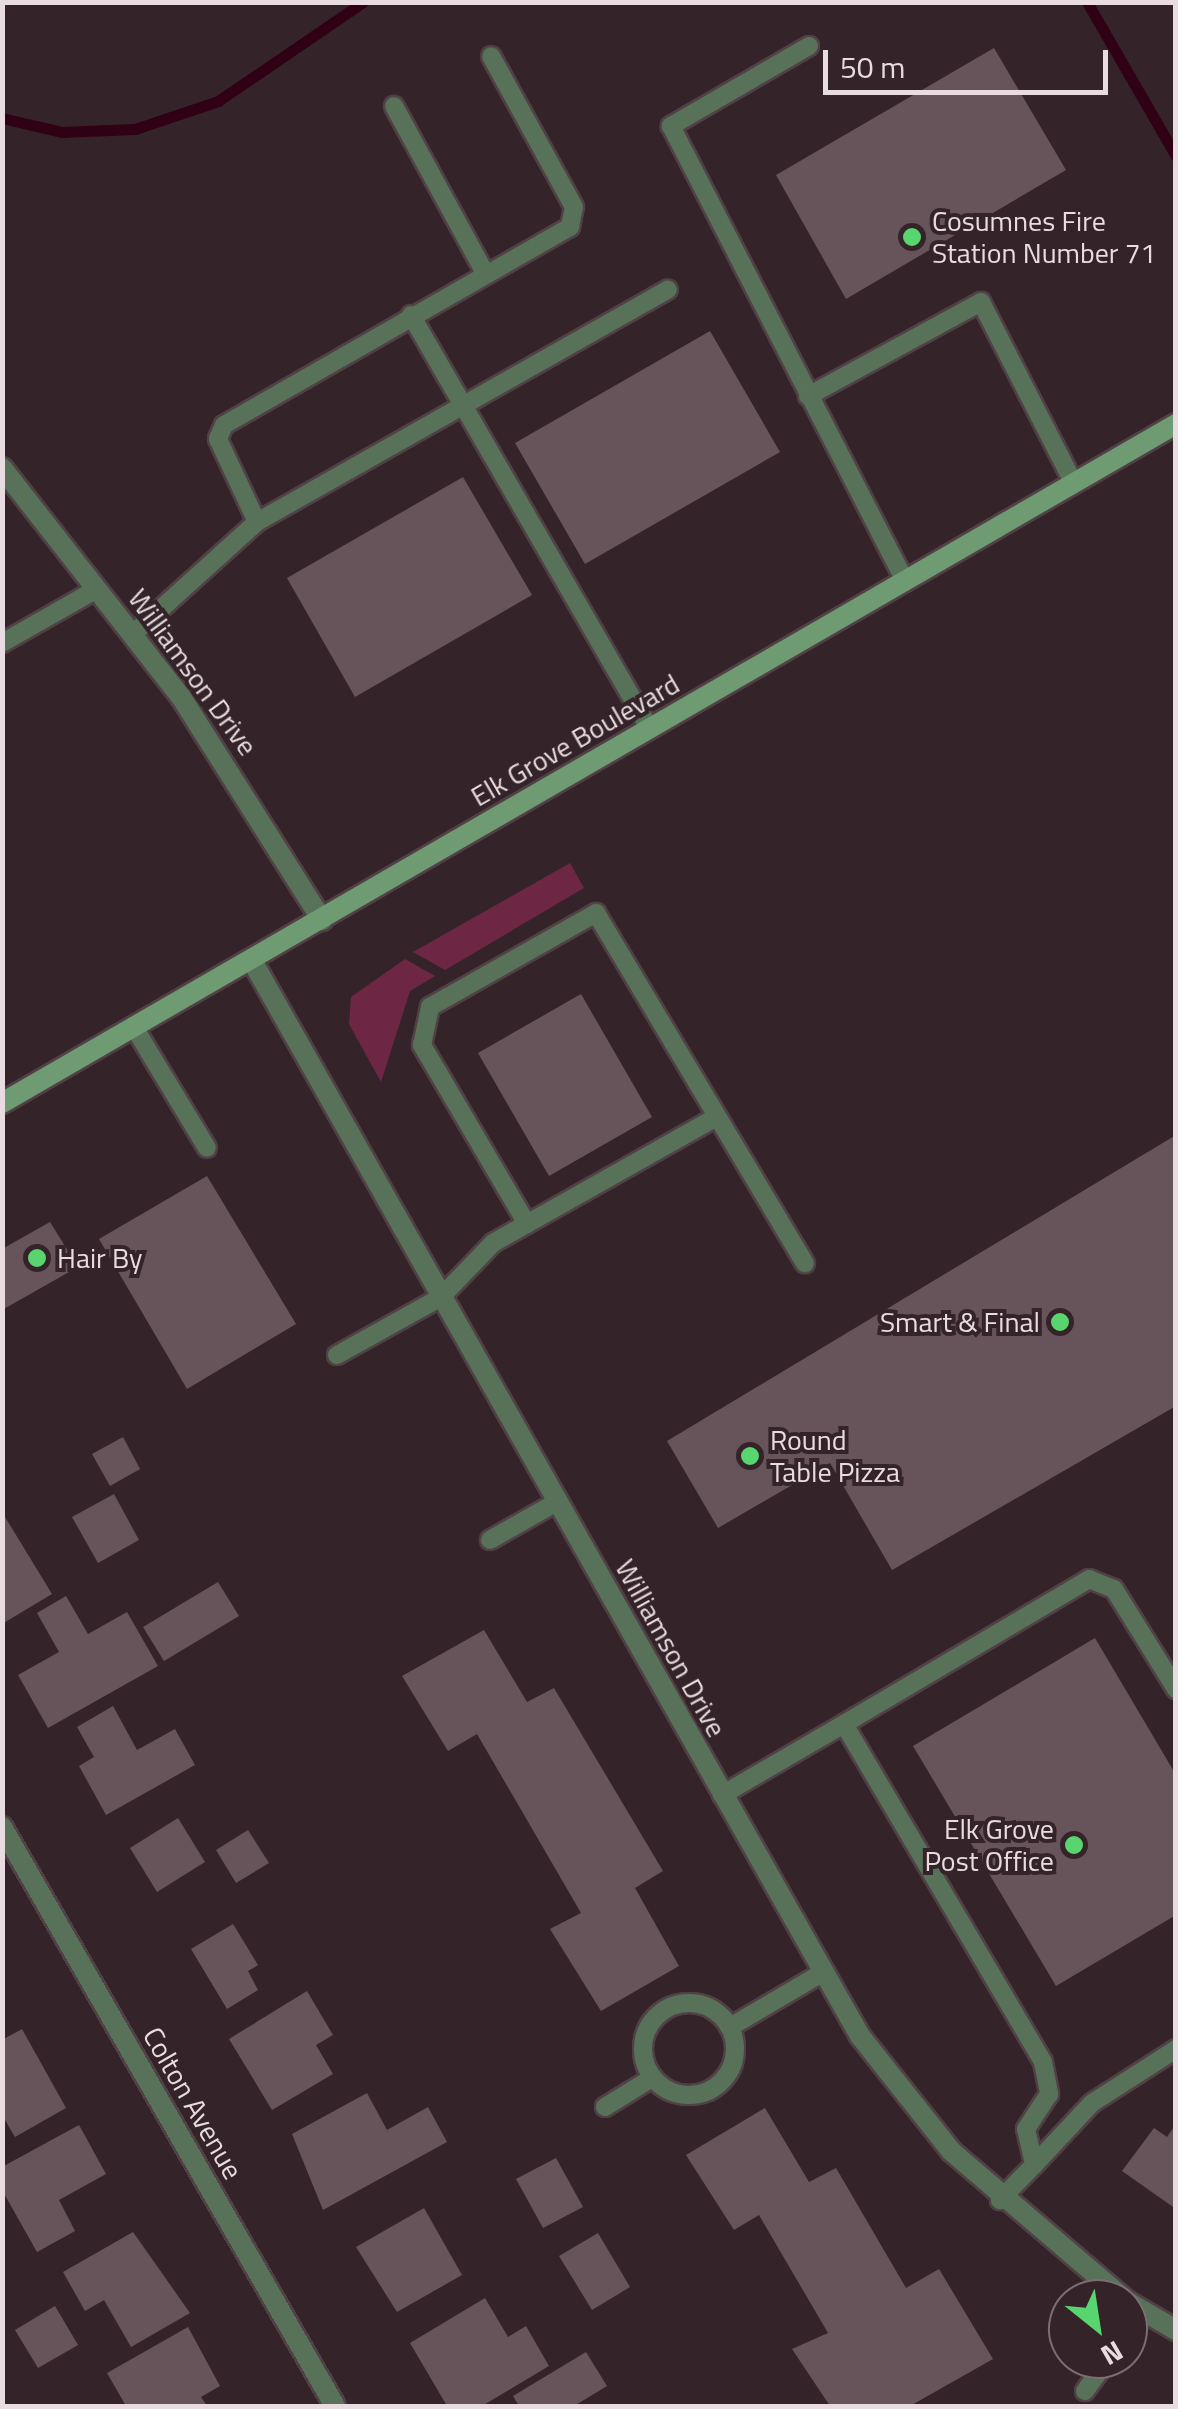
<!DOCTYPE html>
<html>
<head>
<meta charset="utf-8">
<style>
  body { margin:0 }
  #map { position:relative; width:1178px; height:2409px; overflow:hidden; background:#342429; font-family:"Titillium Web",sans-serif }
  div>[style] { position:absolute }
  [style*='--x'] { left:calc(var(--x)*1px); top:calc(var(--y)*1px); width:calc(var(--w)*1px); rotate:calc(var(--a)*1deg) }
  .green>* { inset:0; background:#6d2744 }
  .stream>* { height:11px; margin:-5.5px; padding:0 5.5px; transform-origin:5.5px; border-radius:5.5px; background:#300015 }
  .building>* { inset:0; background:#67545a }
  .roads { filter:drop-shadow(2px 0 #514146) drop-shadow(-2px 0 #514146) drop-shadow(0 2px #514146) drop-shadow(0 -2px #514146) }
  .service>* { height:18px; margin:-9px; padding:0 9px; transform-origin:9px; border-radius:9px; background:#577259 }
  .service>.ring { margin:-9px; padding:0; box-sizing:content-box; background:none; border:18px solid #577259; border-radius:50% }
  .minor>* { height:20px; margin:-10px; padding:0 10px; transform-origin:10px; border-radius:10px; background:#577259 }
  .secondary>* { height:20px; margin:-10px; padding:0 10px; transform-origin:10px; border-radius:10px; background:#6f9b73 }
  .dots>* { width:28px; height:28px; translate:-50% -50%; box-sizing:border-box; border:5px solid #342429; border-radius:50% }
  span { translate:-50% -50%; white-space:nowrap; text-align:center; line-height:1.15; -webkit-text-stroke:8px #342429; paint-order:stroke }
  .poi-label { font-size:28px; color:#e8dce0 }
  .left { translate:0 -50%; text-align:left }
  .right { translate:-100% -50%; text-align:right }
  .street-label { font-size:28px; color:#e8dce0 }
  .frame { position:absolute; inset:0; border:5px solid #e8dce0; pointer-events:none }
  .north { position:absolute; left:1048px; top:2279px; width:100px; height:100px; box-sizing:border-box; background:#342429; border:2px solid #7c6e72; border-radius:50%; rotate:150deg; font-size:28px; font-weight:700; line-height:40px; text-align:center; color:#e8dce0 }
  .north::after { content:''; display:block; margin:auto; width:35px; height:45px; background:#59d56f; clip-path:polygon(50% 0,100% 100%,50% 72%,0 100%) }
  .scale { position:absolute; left:823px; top:50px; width:285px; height:45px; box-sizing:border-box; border:5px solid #e8dce0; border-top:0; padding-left:12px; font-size:30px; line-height:35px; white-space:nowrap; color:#e8dce0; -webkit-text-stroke:8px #342429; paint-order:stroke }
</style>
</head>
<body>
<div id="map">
  <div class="green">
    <i style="clip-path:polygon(570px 863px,584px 888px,445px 970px,413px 952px)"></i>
    <i style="clip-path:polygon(405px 959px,435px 976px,410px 991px,381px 1082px,349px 1024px,351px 997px)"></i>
  </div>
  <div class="stream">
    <i style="--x:1087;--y:2;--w:178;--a:60"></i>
    <i style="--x:2;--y:118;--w:62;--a:13.1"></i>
    <i style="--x:62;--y:132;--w:73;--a:-2.4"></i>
    <i style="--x:135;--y:129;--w:88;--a:-18.6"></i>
    <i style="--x:218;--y:101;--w:176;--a:-34.3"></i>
  </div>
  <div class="building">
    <i style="clip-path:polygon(994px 48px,1066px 170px,846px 299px,776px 175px)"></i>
    <i style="clip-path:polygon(710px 331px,780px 452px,585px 564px,515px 443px)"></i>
    <i style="clip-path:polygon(463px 477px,532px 595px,355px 697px,287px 578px)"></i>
    <i style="clip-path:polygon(581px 994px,652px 1117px,549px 1176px,478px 1053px)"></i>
    <i style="clip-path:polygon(1176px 1135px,1176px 1406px,892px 1570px,830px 1463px,718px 1528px,667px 1441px)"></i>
    <i style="clip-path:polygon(207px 1176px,296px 1324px,187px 1389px,99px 1239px)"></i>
    <i style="clip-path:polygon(50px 1222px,78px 1267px,2px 1310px,2px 1249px)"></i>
    <i style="clip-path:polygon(123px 1437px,140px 1469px,110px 1486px,92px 1454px)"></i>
    <i style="clip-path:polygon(114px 1494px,139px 1540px,98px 1563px,72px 1517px)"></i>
    <i style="clip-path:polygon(2px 1512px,52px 1594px,2px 1624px)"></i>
    <i style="clip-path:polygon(218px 1582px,239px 1616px,164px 1661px,143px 1627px)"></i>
    <i style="clip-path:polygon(66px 1596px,88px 1634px,127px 1612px,158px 1666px,48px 1728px,18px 1675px,59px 1652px,37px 1613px)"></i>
    <i style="clip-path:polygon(484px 1630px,527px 1702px,554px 1688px,663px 1871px,635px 1888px,679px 1966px,601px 2011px,550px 1929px,581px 1913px,477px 1734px,448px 1751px,402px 1676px)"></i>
    <i style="clip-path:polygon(1095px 1638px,1176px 1775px,1176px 1915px,1056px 1986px,913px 1746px)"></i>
    <i style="clip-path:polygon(113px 1706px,137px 1750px,175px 1729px,195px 1765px,106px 1815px,79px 1766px,94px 1757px,77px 1727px)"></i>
    <i style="clip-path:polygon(178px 1818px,205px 1862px,157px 1892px,130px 1848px)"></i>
    <i style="clip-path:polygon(248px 1830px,269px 1863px,236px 1883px,216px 1850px)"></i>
    <i style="clip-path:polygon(233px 1924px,258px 1965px,248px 1971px,258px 1990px,227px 2009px,191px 1949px)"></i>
    <i style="clip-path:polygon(307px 1991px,333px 2035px,316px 2045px,333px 2074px,272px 2110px,229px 2039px)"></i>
    <i style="clip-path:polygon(22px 2029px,66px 2108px,15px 2137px,2px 2115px,2px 2040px)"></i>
    <i style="clip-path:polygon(367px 2093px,387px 2130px,428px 2107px,447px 2142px,323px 2210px,292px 2134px)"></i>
    <i style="clip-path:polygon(765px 2108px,809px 2182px,836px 2168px,906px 2288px,939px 2269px,993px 2359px,910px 2406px,830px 2406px,792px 2349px,828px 2333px,759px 2215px,734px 2230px,686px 2155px)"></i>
    <i style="clip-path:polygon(1176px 2124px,1176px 2209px,1122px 2171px,1154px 2128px,1167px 2137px)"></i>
    <i style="clip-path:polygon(79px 2125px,106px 2174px,59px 2200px,75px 2231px,37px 2252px,2px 2190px,2px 2167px)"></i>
    <i style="clip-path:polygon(556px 2158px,583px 2207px,543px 2228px,516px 2179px)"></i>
    <i style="clip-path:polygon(424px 2208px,462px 2275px,397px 2312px,356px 2247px)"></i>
    <i style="clip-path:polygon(133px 2232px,190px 2313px,131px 2347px,104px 2300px,85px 2311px,63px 2272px)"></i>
    <i style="clip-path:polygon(598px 2233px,630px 2287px,592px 2310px,559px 2256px)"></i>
    <i style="clip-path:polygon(485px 2298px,508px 2337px,526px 2326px,549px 2366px,482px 2406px,447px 2406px,410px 2343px)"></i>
    <i style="clip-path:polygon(55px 2306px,78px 2345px,38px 2368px,15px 2330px)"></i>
    <i style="clip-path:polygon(188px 2327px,220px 2386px,201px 2397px,207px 2406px,126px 2406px,107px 2373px)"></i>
    <i style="clip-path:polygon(586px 2352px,607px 2386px,574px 2406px,519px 2406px,513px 2396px)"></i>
  </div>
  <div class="roads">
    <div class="service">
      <i style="--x:809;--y:46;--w:160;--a:149.9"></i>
      <i style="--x:671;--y:126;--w:509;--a:62.78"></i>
      <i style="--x:394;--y:106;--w:190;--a:61.4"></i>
      <i style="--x:411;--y:315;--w:477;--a:60"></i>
      <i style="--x:808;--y:396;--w:197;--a:-28.5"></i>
      <i style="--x:981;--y:302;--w:202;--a:62.9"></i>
      <i style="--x:257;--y:522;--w:92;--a:-115.2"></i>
      <i style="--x:218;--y:439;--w:15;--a:-67"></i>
      <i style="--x:224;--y:425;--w:399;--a:-29.8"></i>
      <i style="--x:570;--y:227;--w:20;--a:-79"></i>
      <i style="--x:574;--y:207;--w:172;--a:-118.8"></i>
      <i style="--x:133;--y:634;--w:167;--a:-42.1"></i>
      <i style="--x:257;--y:522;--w:472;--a:-29.5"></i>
      <i style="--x:2;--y:643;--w:109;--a:-29.6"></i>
      <i style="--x:134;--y:1027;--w:141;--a:58.9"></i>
      <i style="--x:527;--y:1224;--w:208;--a:-120.4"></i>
      <i style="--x:422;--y:1045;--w:39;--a:-78"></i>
      <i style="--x:430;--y:1007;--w:191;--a:-29.5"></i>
      <i style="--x:596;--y:913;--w:408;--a:59.2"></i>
      <i style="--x:337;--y:1355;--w:119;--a:-29.1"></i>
      <i style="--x:441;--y:1297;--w:75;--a:-46.1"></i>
      <i style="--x:493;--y:1243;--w:257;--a:-29.4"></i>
      <i style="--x:490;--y:1540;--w:77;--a:-29.6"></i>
      <i style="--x:844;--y:1724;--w:285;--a:-30.6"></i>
      <i style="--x:1089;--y:1579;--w:27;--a:22"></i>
      <i style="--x:1114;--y:1589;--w:118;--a:58.2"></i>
      <i style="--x:722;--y:1795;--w:141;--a:-30.2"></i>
      <i style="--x:844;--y:1724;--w:392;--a:59.5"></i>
      <i style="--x:1043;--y:2062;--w:33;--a:79"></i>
      <i style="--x:1049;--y:2094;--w:42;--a:123.3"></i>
      <i style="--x:1026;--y:2129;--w:37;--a:77"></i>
      <i style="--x:1034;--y:2165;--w:49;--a:134.2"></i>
      <i class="ring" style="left:643px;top:2003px;width:74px;height:74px"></i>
      <i style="--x:730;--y:2027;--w:107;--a:-30.4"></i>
      <i style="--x:605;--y:2107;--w:55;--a:-31.7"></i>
      <i style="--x:1034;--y:2165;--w:85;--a:-46.9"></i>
      <i style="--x:1092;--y:2103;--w:100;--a:-32.7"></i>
      <i style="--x:1128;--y:2333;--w:25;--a:-53"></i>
      <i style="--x:1085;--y:2391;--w:39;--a:-54"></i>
    </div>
    <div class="minor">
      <i style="--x:2;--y:468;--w:291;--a:52"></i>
      <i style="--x:181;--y:697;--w:264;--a:57.7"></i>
      <i style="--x:251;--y:959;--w:1237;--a:60.51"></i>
      <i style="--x:860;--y:2036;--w:147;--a:51.6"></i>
      <i style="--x:951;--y:2151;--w:228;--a:40.5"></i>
      <i style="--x:2;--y:1827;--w:668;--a:60.1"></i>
      <i style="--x:1128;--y:2302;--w:56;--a:30.3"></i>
    </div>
    <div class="secondary">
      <i style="--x:2;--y:1103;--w:1356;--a:-30.04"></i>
    </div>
  </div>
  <div class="dots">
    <i style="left:912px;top:237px;background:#59d56f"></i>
    <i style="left:37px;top:1258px;background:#59d56f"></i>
    <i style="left:1060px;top:1322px;background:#59d56f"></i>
    <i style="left:750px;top:1456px;background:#59d56f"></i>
    <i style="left:1074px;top:1845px;background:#59d56f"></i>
  </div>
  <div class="poi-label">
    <span class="left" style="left:932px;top:237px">Cosumnes Fire<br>Station Number 71</span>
    <span class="left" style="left:57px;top:1258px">Hair By</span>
    <span class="right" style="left:1040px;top:1322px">Smart &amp; Final</span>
    <span class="left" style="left:770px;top:1456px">Round<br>Table Pizza</span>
    <span class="right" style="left:1054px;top:1845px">Elk Grove<br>Post Office</span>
  </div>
  <div class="street-label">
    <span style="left:193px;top:672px;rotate:54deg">Williamson Drive</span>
    <span style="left:575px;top:740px;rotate:-30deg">Elk Grove Boulevard</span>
    <span style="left:671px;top:1648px;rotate:61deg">Williamson Drive</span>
    <span style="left:193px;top:2103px;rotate:60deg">Colton Avenue</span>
  </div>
  <div class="frame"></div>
  <div class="north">N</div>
  <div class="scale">50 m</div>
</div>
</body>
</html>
